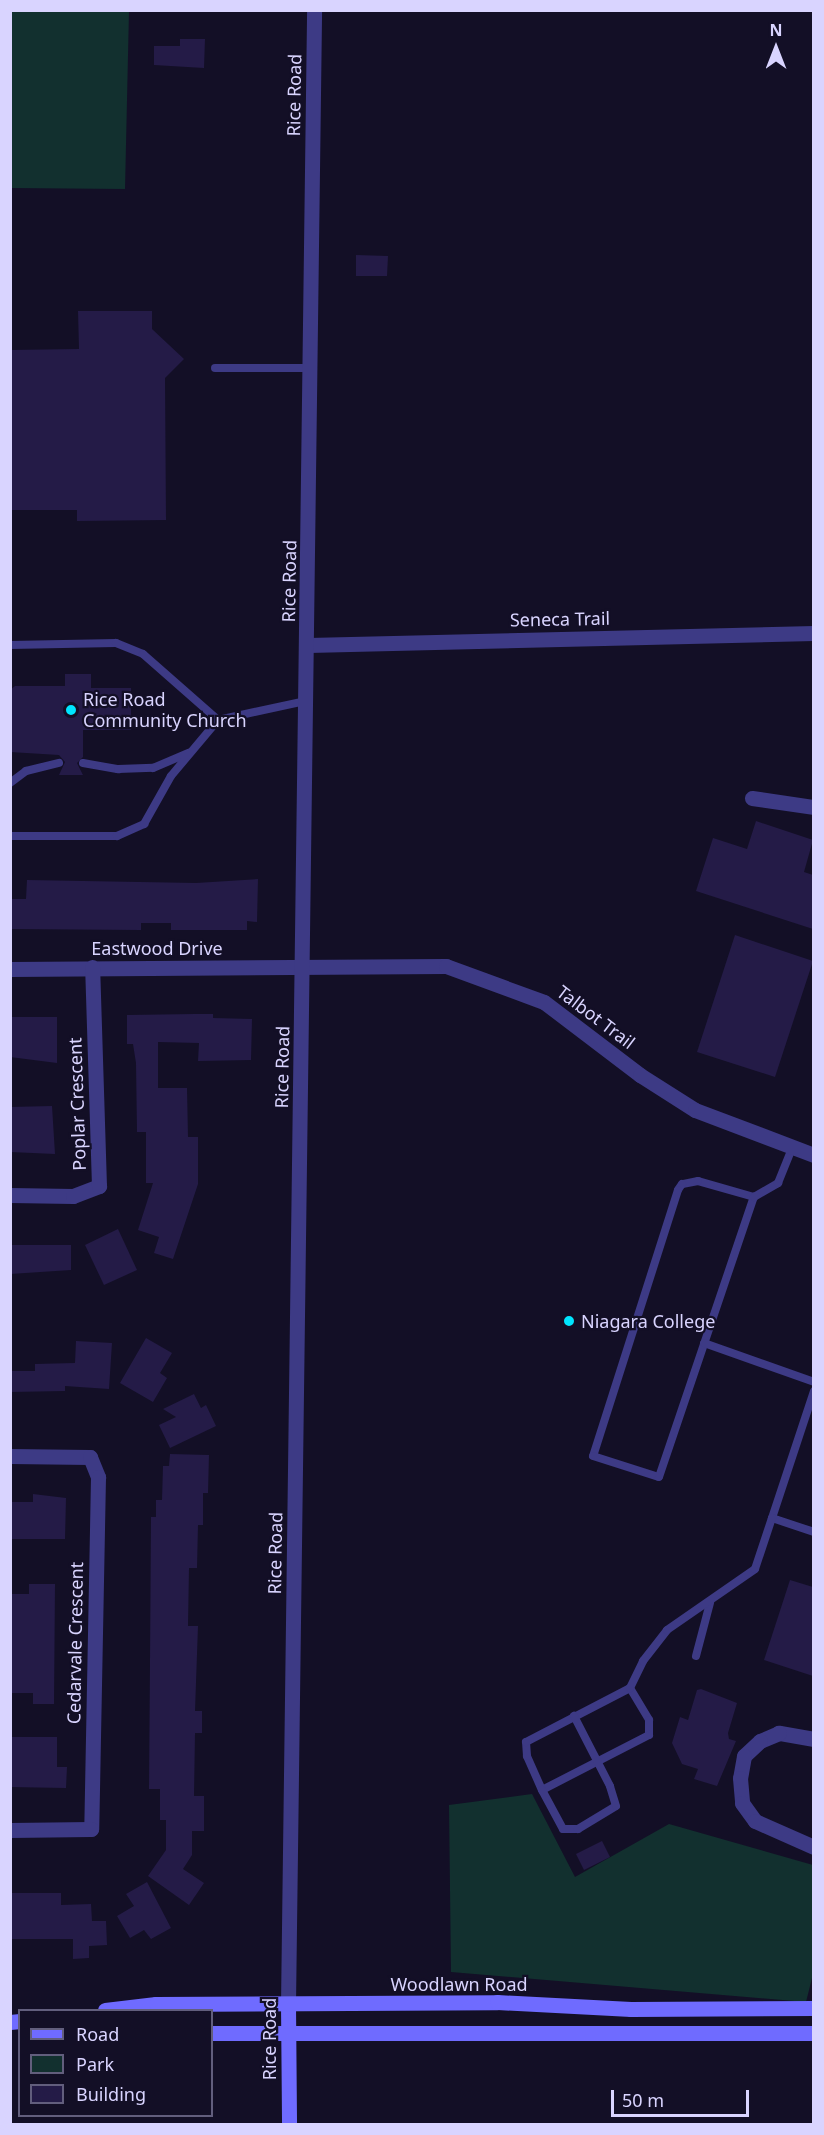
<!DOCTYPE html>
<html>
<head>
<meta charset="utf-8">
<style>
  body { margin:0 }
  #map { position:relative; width:824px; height:2135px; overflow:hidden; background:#130f26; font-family:"Noto Sans",sans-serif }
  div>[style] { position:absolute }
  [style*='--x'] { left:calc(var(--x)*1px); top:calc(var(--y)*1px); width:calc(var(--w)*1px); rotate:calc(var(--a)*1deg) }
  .green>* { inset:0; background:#12302f }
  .building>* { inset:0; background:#241b47 }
  .service>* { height:8px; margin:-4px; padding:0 4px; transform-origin:4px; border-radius:4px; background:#3d3a85 }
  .minor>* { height:15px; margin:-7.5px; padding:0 7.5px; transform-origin:7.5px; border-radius:7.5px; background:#3d3a85 }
  .tertiary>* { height:15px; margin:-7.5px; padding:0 7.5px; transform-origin:7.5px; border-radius:7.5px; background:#3d3a85 }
  .secondary>* { height:15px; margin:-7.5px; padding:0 7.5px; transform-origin:7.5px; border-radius:7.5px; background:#6f6bff }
  .dots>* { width:16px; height:16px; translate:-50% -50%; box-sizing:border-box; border:3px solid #130f26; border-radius:50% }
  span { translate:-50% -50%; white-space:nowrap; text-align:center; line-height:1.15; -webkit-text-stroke:4.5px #130f26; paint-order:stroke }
  .street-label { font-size:18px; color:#d9d4ff }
  .poi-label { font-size:18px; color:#d9d4ff }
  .left { translate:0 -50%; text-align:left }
  .frame { position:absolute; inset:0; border:12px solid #d9d4ff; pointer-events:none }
  .legend { position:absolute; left:18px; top:2009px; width:195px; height:108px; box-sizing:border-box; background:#130f26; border:2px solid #625e7d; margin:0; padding:8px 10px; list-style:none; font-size:18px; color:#d9d4ff }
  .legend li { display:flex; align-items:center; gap:12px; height:30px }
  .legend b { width:30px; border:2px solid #625e7d }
  .north { position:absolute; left:746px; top:18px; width:60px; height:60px; -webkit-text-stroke:4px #130f26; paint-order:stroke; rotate:0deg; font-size:16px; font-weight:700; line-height:24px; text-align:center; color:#d9d4ff }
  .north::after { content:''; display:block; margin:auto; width:21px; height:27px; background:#d9d4ff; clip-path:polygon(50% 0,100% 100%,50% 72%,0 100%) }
  .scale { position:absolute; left:611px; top:2090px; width:138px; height:27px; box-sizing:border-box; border:3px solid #d9d4ff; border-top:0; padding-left:8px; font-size:18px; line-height:21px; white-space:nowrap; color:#d9d4ff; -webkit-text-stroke:4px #130f26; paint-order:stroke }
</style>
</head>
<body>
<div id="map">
  <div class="green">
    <i style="clip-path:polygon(11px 10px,129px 11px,125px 189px,11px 188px)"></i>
    <i style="clip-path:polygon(532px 1794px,575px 1877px,669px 1824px,813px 1865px,813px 1974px,806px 2002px,451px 1972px,449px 1805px)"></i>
  </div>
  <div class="building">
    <i style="clip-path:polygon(180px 39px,205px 39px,204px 68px,154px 65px,154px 46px,180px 46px)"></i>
    <i style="clip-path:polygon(356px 255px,388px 256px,387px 276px,356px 276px)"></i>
    <i style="clip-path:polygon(78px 311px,152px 311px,152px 329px,184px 359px,165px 378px,166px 520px,77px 521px,77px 510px,10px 510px,10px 350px,79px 349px)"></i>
    <i style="clip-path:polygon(65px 674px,91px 674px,91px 688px,131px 688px,131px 730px,83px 730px,83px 757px,77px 763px,83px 775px,59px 775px,65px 762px,59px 755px,10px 752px,10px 690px,15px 686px,65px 686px)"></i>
    <i style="clip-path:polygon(756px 821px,813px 840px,804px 872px,813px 875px,813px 929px,696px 891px,713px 838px,747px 849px)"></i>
    <i style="clip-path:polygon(258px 879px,257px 922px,247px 921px,247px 930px,171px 930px,171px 923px,141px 923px,141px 930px,10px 929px,10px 899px,26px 899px,27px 880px,196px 883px)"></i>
    <i style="clip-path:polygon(735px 935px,813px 961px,775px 1077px,697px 1052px)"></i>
    <i style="clip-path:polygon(195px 1014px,213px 1014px,213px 1018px,252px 1019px,251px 1060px,198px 1061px,199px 1043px,158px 1042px,158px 1088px,187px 1088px,188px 1137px,198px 1137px,198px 1184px,173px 1259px,154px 1253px,159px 1237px,138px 1230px,153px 1183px,146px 1183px,146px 1132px,137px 1132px,136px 1063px,133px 1044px,127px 1044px,127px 1015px)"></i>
    <i style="clip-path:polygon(10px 1017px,57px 1017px,57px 1063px,10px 1057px)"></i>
    <i style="clip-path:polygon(52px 1106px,55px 1154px,10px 1152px,10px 1107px)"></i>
    <i style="clip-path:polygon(118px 1229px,137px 1270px,104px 1285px,85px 1245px)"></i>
    <i style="clip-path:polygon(10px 1245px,71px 1245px,71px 1270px,10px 1274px)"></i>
    <i style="clip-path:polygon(146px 1338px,172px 1353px,160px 1373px,167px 1378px,153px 1402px,120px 1383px)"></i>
    <i style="clip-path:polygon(76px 1341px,112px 1343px,109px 1389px,65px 1386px,65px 1391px,10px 1392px,10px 1371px,35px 1371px,35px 1364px,75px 1363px)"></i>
    <i style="clip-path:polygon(194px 1394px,201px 1408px,206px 1405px,216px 1426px,170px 1448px,159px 1425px,176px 1417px,163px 1409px)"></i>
    <i style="clip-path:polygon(170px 1454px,209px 1455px,208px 1493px,203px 1493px,203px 1525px,198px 1525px,197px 1568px,189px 1568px,188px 1626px,198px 1626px,195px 1711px,202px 1711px,202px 1733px,195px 1733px,194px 1796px,204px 1796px,204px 1831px,192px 1831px,192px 1855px,183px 1869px,204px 1883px,189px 1905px,148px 1876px,166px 1850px,166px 1820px,160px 1820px,160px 1789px,149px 1789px,150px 1662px,151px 1517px,156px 1517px,156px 1500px,162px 1500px,163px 1466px,169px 1466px)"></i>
    <i style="clip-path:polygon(33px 1494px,66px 1498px,65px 1539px,10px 1539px,10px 1502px,33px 1502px)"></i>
    <i style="clip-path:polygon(790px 1580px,813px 1587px,813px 1676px,764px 1660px)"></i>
    <i style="clip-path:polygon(29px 1584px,55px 1584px,54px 1704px,33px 1704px,33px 1693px,10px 1693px,10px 1594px,29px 1594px)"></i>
    <i style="clip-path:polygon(701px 1689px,737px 1703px,728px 1733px,729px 1739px,736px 1741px,717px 1786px,694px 1779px,698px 1769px,682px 1764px,672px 1743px,680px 1717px,688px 1720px,697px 1690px)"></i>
    <i style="clip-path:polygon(10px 1737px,57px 1737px,57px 1767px,67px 1767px,66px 1788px,10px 1787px)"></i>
    <i style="clip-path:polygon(602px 1841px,610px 1857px,584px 1870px,576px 1854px)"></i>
    <i style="clip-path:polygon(147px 1882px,171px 1928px,151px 1939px,144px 1930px,130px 1938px,117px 1916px,134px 1906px,126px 1894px)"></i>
    <i style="clip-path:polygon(10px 1893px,61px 1893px,61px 1905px,91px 1904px,92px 1921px,106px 1921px,107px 1945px,89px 1946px,89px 1958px,73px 1959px,73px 1939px,10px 1939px)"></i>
  </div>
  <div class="service">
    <i style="--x:215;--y:368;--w:95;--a:0"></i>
    <i style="--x:10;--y:645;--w:106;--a:-1.1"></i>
    <i style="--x:116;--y:643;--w:29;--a:22"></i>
    <i style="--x:143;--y:654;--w:100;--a:41.3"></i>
    <i style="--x:83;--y:763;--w:36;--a:10"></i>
    <i style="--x:118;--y:769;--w:35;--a:-2"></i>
    <i style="--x:153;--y:768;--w:39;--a:-23"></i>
    <i style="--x:10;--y:783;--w:20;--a:-37"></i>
    <i style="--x:26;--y:771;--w:34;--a:-14"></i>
    <i style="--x:10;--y:836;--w:107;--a:0"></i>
    <i style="--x:117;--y:836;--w:30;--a:-24"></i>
    <i style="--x:144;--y:824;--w:55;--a:-60.6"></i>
    <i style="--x:171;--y:776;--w:73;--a:-50"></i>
    <i style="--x:218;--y:720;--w:89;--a:-12.3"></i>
    <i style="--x:754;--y:1197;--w:58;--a:-164.1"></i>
    <i style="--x:698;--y:1181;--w:16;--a:169"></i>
    <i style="--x:682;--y:1184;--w:7;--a:124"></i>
    <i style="--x:678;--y:1190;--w:279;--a:107.7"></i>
    <i style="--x:593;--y:1456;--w:69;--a:17.7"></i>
    <i style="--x:659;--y:1477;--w:296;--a:-71.3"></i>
    <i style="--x:754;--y:1197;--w:28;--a:-30"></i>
    <i style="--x:778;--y:1183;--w:38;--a:-68"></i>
    <i style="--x:704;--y:1343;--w:117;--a:19.5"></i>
    <i style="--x:814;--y:1391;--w:134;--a:108.3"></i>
    <i style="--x:772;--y:1518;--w:44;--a:18.4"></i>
    <i style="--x:696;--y:1656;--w:55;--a:-75.2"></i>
    <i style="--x:630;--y:1688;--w:37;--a:59"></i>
    <i style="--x:649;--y:1720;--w:15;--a:90"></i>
    <i style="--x:649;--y:1735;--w:120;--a:152.8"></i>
    <i style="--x:542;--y:1790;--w:37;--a:-114"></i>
    <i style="--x:527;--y:1756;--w:14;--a:-94"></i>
    <i style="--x:526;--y:1742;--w:117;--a:-27.4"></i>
    <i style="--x:630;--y:1688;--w:30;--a:-64"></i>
    <i style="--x:643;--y:1661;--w:39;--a:-52"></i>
    <i style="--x:667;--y:1630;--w:107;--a:-34.7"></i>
    <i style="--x:755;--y:1569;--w:54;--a:-71.6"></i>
    <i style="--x:542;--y:1790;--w:44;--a:61.7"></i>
    <i style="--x:563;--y:1829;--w:15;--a:0"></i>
    <i style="--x:578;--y:1829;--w:44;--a:-31.2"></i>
    <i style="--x:616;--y:1806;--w:21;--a:-107"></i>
    <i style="--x:610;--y:1786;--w:79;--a:-117.2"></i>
  </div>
  <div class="minor">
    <i style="--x:308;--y:645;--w:506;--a:-1.36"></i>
    <i style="--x:752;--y:798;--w:63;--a:8.3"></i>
    <i style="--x:10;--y:969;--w:436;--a:-0.4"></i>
    <i style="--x:446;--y:966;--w:104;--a:20.2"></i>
    <i style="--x:544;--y:1002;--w:121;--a:37.2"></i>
    <i style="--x:640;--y:1075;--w:65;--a:32.5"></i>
    <i style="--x:695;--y:1110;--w:127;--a:20.7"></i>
    <i style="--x:10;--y:1195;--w:63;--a:0.9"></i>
    <i style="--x:73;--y:1196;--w:28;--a:-21"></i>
    <i style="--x:99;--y:1186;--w:219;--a:-91.8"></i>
    <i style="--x:10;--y:1456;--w:80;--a:0.7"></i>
    <i style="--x:90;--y:1457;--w:22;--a:68"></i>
    <i style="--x:98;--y:1477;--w:352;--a:91.1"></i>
    <i style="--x:91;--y:1829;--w:81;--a:179.3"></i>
    <i style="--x:814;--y:1739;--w:36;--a:-170"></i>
    <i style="--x:779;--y:1733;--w:21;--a:157"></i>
    <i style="--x:760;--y:1741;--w:22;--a:137"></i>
    <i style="--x:744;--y:1756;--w:22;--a:100"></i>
    <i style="--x:740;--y:1778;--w:25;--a:85"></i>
    <i style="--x:742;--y:1803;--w:22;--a:54"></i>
    <i style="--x:755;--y:1821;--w:64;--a:23.8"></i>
  </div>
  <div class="tertiary">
    <i style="--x:288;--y:2004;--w:1994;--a:-89.25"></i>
  </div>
  <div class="secondary">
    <i style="--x:288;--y:2004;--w:120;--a:89.5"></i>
    <i style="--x:105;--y:2010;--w:51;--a:-6.7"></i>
    <i style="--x:156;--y:2004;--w:341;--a:-0.3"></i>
    <i style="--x:497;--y:2002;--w:134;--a:3"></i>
    <i style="--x:631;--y:2009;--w:183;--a:-0.3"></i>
    <i style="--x:10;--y:2022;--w:10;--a:-6"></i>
    <i style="--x:212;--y:2033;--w:602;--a:0"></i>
  </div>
  <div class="dots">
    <i style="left:71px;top:710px;background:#00e5ff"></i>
    <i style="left:569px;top:1321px;background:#00e5ff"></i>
  </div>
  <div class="street-label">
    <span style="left:294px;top:95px;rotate:-89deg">Rice Road</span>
    <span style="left:289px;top:581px;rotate:-89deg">Rice Road</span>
    <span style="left:560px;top:619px;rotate:-1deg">Seneca Trail</span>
    <span style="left:157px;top:948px">Eastwood Drive</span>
    <span style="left:596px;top:1017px;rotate:37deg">Talbot Trail</span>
    <span style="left:282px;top:1067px;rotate:-89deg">Rice Road</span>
    <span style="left:77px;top:1104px;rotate:-92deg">Poplar Crescent</span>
    <span style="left:275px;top:1553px;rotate:-89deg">Rice Road</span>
    <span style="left:75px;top:1643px;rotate:-89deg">Cedarvale Crescent</span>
    <span style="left:459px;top:1984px">Woodlawn Road</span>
    <span style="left:269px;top:2039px;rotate:-90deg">Rice Road</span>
  </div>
  <div class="poi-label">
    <span class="left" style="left:83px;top:710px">Rice Road<br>Community Church</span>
    <span class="left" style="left:581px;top:1321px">Niagara College</span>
  </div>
  <div class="frame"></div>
  <ul class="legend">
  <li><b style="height:8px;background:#6f6bff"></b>Road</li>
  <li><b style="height:16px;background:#12302f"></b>Park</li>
  <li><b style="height:16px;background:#241b47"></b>Building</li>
  </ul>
  <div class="north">N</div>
  <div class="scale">50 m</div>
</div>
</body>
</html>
